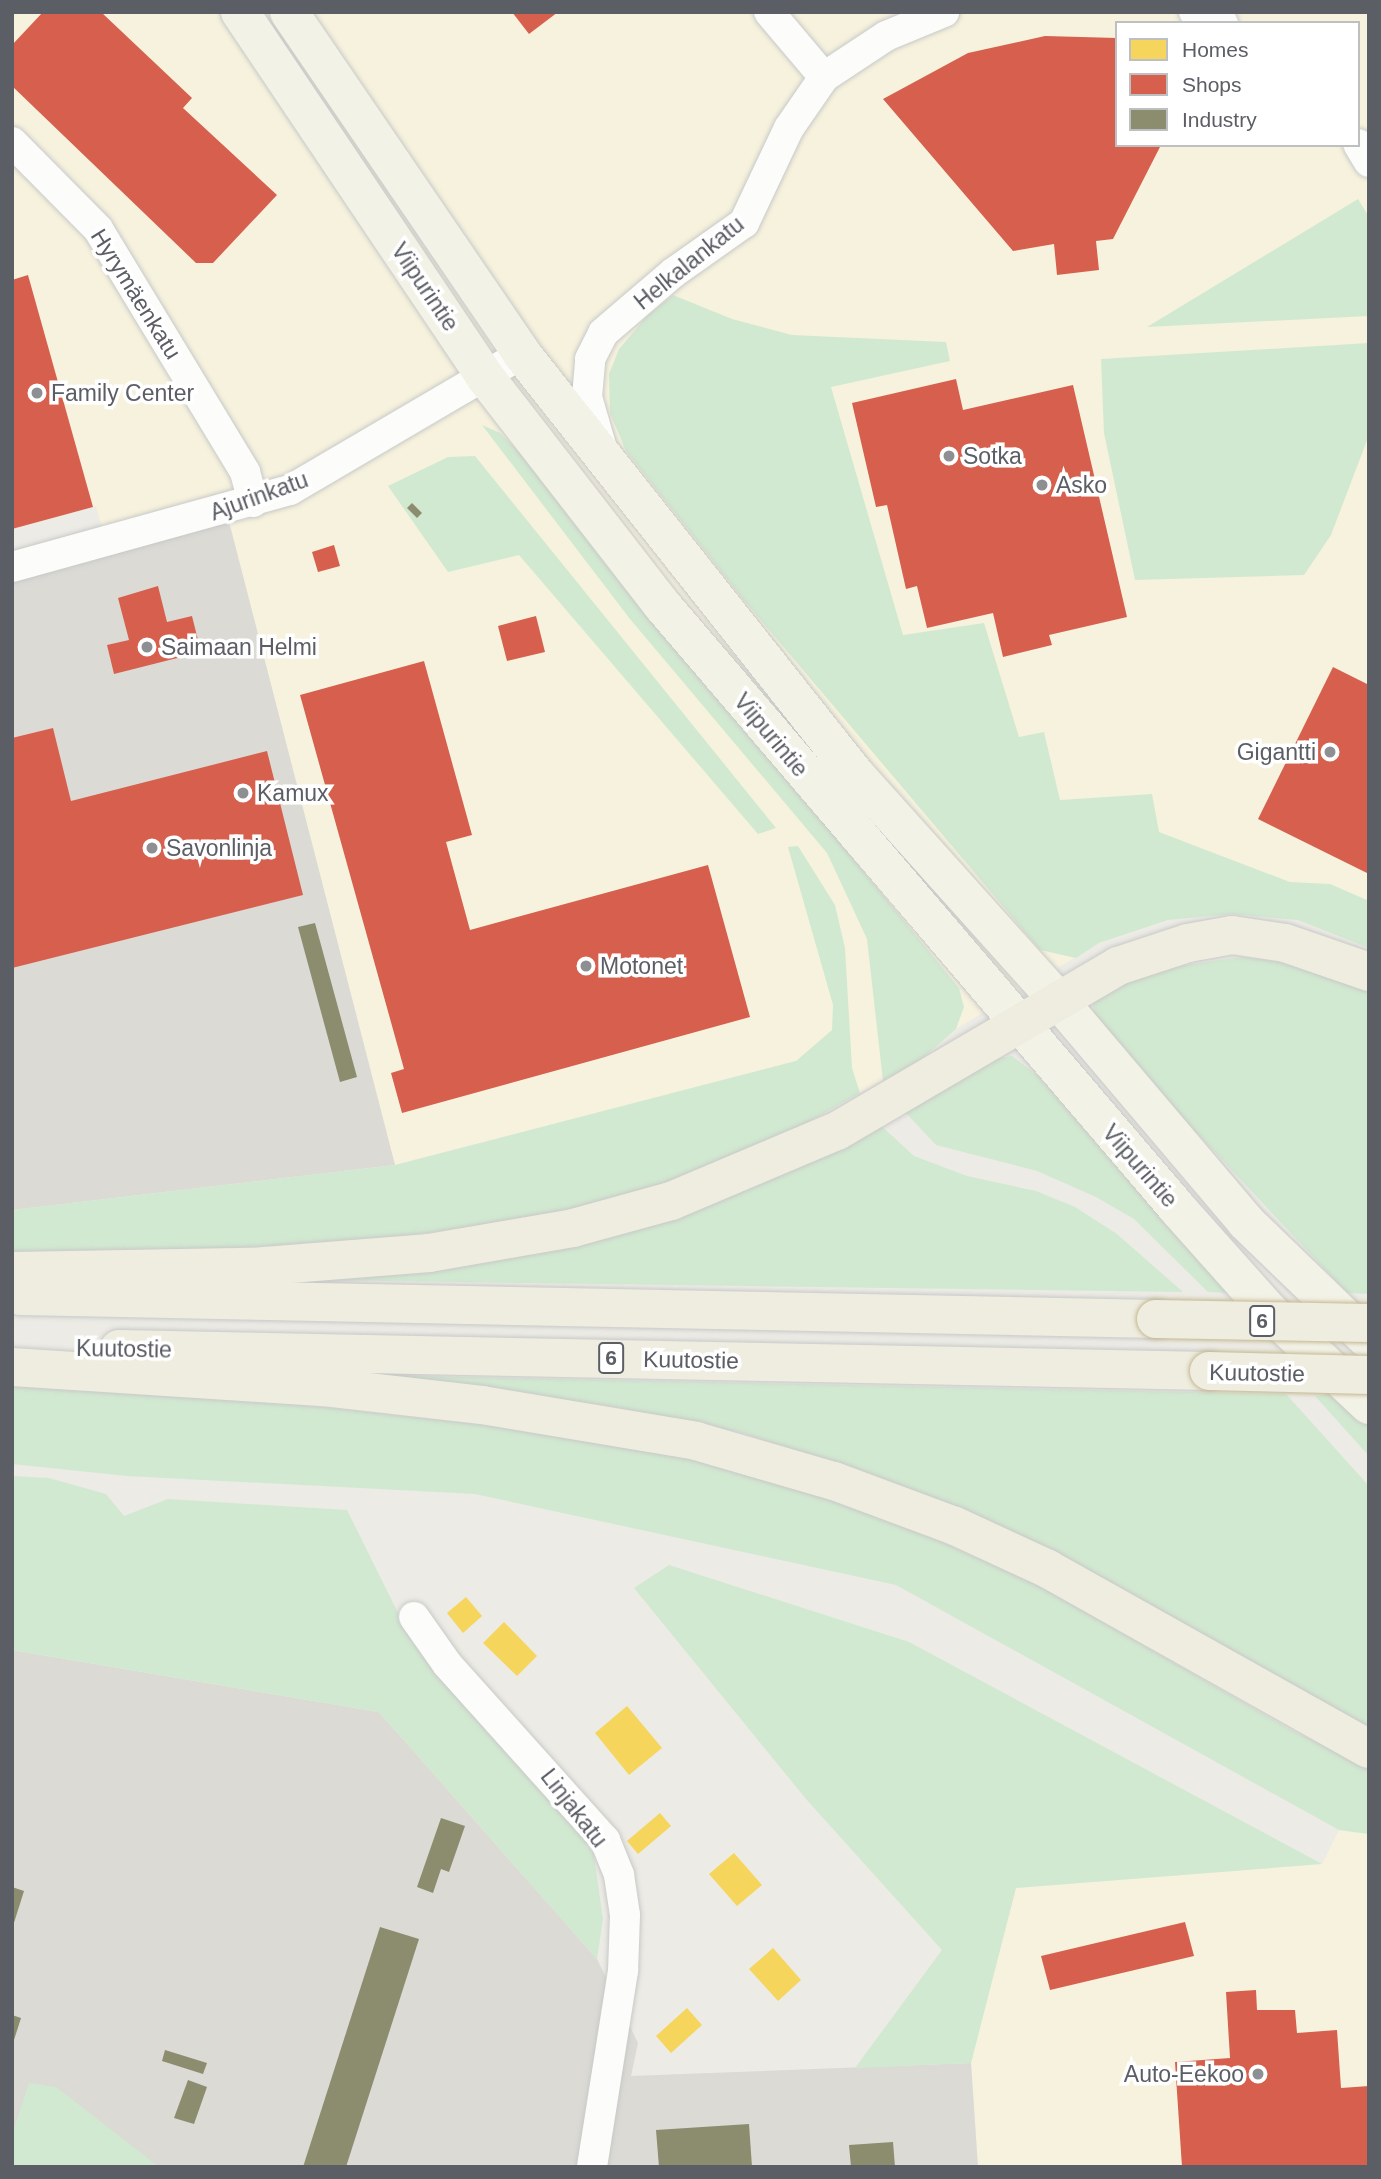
<!DOCTYPE html>
<html>
<head>
<meta charset="utf-8">
<style>
	body { margin:0 }
	#map { position:relative; width:1381px; height:2179px; overflow:hidden; background:#ecebe5; font-family:Arial,sans-serif }
	div>[style] { position:absolute }
	[style*='--x'] { left:calc(var(--x)*1px); top:calc(var(--y)*1px); width:calc(var(--w)*1px); rotate:calc(var(--a)*1deg) }
	.commercial>* { inset:0; background:#f6f2dd }
	.industrial>* { inset:0; background:#dbdad5 }
	.green>* { inset:0; background:#d2e9d1 }
	.homes>* { inset:0; background:#f6d55c }
	.shops>* { inset:0; background:#d6604d }
	.industry>* { inset:0; background:#8c8c6e }
	.roads { filter:drop-shadow(0 0 2px #c8c9c8) drop-shadow(0 0 2px #c8c9c8) }
	.minor>* { height:30px; margin:-15px; padding:0 15px; transform-origin:15px; border-radius:15px; background:#fcfcfb }
	.major>* { height:38px; margin:-19px; padding:0 19px; transform-origin:19px; border-radius:19px; background:#f3f2e7 }
	.highway>* { height:38px; margin:-19px; padding:0 19px; transform-origin:19px; border-radius:19px; background:#efede0 }
	.bridges { filter:drop-shadow(0 0 2px #c4b892) drop-shadow(0 0 2px #c4b892) }
	.highway-bridge>* { height:38px; margin:-19px; padding:0 19px; transform-origin:19px; border-radius:19px; background:#efede0 }
	.dots>* { width:19px; height:19px; translate:-50% -50%; box-sizing:border-box; border:4px solid #fff; border-radius:50% }
	span { translate:-50% -50%; white-space:nowrap; text-align:center; line-height:1.15; -webkit-text-stroke:7px #fff; paint-order:stroke }
	.shield-label span { padding:2px 5px; background:#fff; border:2px solid; border-radius:5px; -webkit-text-stroke-width:0 }
	.shield-label { font-size:21px; color:#5b5e65; font-weight:700 }
	.street-label { font-size:23px; color:#5b5e65 }
	.poi-label { font-size:23px; color:#5b5e65 }
	.left { translate:0 -50%; text-align:left }
	.right { translate:-100% -50%; text-align:right }
	.frame { position:absolute; inset:0; border:14px solid #5b5e65; pointer-events:none }
	.legend { position:absolute; left:1115px; top:21px; width:245px; height:126px; box-sizing:border-box; background:#fff; border:2px solid #bdbfc1; margin:0; padding:9px 12px; list-style:none; font-size:21px; color:#5b5e65 }
	.legend li { display:flex; align-items:center; gap:14px; height:35px }
	.legend b { width:35px; border:2px solid #bdbfc1 }
</style>
</head>
<body>
<div id="map">
	<div class="commercial">
		<div style="clip-path:polygon(evenodd,12px 12px,1369px 12px,1369px 901px,1330px 884px,1168px 920px,1099px 943px,956px 1029px,923px 1058px,860px 1093px,796px 1061px,395px 1165px,226px 511px,106px 543px,96px 506px,12px 529px,12px 12px,1117px 23px,1358px 23px,1358px 145px,1117px 145px,1117px 23px)"></div>
		<div style="clip-path:polygon(1339px 1830px,1369px 1834px,1369px 2167px,978px 2167px,971px 2063px,1016px 1888px,1322px 1864px)"></div>
	</div>
	<div class="industrial">
		<div style="clip-path:polygon(226px 510px,395px 1165px,12px 1210px,12px 567px)"></div>
		<div style="clip-path:polygon(12px 1650px,379px 1712px,597px 1959px,638px 2043px,631px 2076px,971px 2063px,978px 2167px,12px 2167px)"></div>
	</div>
	<div class="green">
		<div style="clip-path:polygon(1358px 199px,1369px 217px,1369px 316px,1147px 327px)"></div>
		<div style="clip-path:polygon(673px 295px,732px 319px,792px 335px,946px 342px,950px 361px,831px 387px,903px 635px,984px 623px,1019px 737px,1044px 732px,1060px 800px,1152px 794px,1159px 832px,1290px 882px,1330px 884px,1369px 901px,1369px 948px,1298px 920px,1232px 914px,1168px 920px,1099px 943px,1076px 958px,1040px 950px,743px 599px,626px 451px,610px 413px,609px 374px,619px 349px,648px 315px)"></div>
		<div style="clip-path:polygon(1369px 343px,1369px 435px,1331px 535px,1304px 575px,1135px 580px,1104px 433px,1101px 359px)"></div>
		<div style="clip-path:polygon(482px 425px,500px 433px,527px 460px,959px 988px,964px 1007px,956px 1029px,923px 1058px,883px 1081px,867px 939px,827px 853px,630px 619px)"></div>
		<div style="clip-path:polygon(475px 456px,776px 828px,758px 834px,519px 555px,448px 572px,388px 486px,448px 457px)"></div>
		<div style="clip-path:polygon(798px 846px,835px 905px,845px 948px,852px 1068px,860px 1093px,801px 1126px,721px 1163px,608px 1203px,514px 1221px,355px 1243px,12px 1256px,12px 1210px,395px 1165px,796px 1061px,832px 1030px,833px 1005px,788px 847px)"></div>
		<div style="clip-path:polygon(1241px 957px,1292px 963px,1369px 989px,1369px 1294px,1347px 1293px,1094px 1023px,1093px 1000px,1152px 970px)"></div>
		<div style="clip-path:polygon(1012px 1056px,1038px 1076px,1229px 1293px,1208px 1292px,1134px 1219px,1096px 1197px,1037px 1171px,936px 1145px,905px 1112px,988px 1060px)"></div>
		<div style="clip-path:polygon(877px 1122px,914px 1156px,967px 1176px,1036px 1191px,1075px 1207px,1117px 1234px,1183px 1292px,319px 1280px,414px 1268px)"></div>
		<div style="clip-path:polygon(369px 1375px,1286px 1394px,1369px 1486px,1369px 1727px,890px 1482px,743px 1433px,603px 1405px)"></div>
		<div style="clip-path:polygon(12px 1382px,144px 1387px,582px 1436px,721px 1464px,844px 1499px,1035px 1583px,1293px 1731px,1369px 1767px,1369px 1834px,1339px 1830px,896px 1585px,475px 1494px,127px 1476px,12px 1464px)"></div>
		<div style="clip-path:polygon(1333px 1394px,1369px 1424px,1369px 1456px,1315px 1396px)"></div>
		<div style="clip-path:polygon(12px 1476px,49px 1478px,106px 1494px,124px 1516px,168px 1499px,347px 1510px,413px 1643px,592px 1842px,603px 1919px,597px 1959px,379px 1712px,12px 1650px)"></div>
		<div style="clip-path:polygon(669px 1565px,909px 1642px,1322px 1864px,1016px 1888px,971px 2063px,855px 2068px,942px 1950px,806px 1799px,634px 1588px)"></div>
		<div style="clip-path:polygon(29px 2083px,56px 2087px,159px 2167px,12px 2167px,12px 2135px)"></div>
	</div>
	<div class="homes">
		<div style="clip-path:polygon(466px 1597px,482px 1616px,463px 1633px,447px 1613px)"></div>
		<div style="clip-path:polygon(504px 1622px,537px 1656px,517px 1676px,483px 1643px)"></div>
		<div style="clip-path:polygon(627px 1706px,662px 1748px,629px 1775px,595px 1733px)"></div>
		<div style="clip-path:polygon(660px 1813px,671px 1826px,638px 1854px,627px 1841px)"></div>
		<div style="clip-path:polygon(734px 1853px,762px 1885px,737px 1906px,709px 1874px)"></div>
		<div style="clip-path:polygon(773px 1948px,801px 1980px,778px 2001px,749px 1969px)"></div>
		<div style="clip-path:polygon(687px 2008px,702px 2025px,671px 2053px,656px 2036px)"></div>
	</div>
	<div class="shops">
		<div style="clip-path:polygon(43px 12px,101px 12px,192px 98px,183px 108px,277px 195px,213px 263px,196px 263px,12px 86px,12px 45px)"></div>
		<div style="clip-path:polygon(512px 12px,558px 12px,529px 34px)"></div>
		<div style="clip-path:polygon(1045px 36px,1117px 38px,1117px 145px,1161px 145px,1113px 239px,1096px 241px,1099px 270px,1057px 275px,1054px 244px,1013px 251px,883px 99px,968px 53px)"></div>
		<div style="clip-path:polygon(28px 275px,93px 507px,12px 529px,12px 280px)"></div>
		<div style="clip-path:polygon(956px 379px,963px 410px,1073px 385px,1127px 617px,1049px 635px,1052px 645px,1003px 657px,993px 613px,927px 628px,917px 586px,906px 589px,887px 505px,876px 507px,852px 403px)"></div>
		<div style="clip-path:polygon(334px 545px,340px 566px,318px 572px,312px 552px)"></div>
		<div style="clip-path:polygon(158px 586px,167px 622px,192px 616px,201px 652px,114px 674px,107px 645px,129px 640px,118px 598px)"></div>
		<div style="clip-path:polygon(536px 616px,545px 652px,507px 661px,498px 626px)"></div>
		<div style="clip-path:polygon(424px 661px,472px 835px,446px 842px,470px 930px,708px 865px,750px 1017px,402px 1113px,391px 1073px,404px 1069px,300px 695px)"></div>
		<div style="clip-path:polygon(1333px 667px,1369px 685px,1369px 874px,1258px 819px)"></div>
		<div style="clip-path:polygon(53px 728px,71px 801px,267px 751px,303px 895px,12px 968px,12px 738px)"></div>
		<div style="clip-path:polygon(1185px 1922px,1194px 1956px,1050px 1990px,1041px 1956px)"></div>
		<div style="clip-path:polygon(1256px 1990px,1257px 2010px,1295px 2010px,1297px 2033px,1337px 2030px,1341px 2088px,1369px 2086px,1369px 2167px,1182px 2167px,1175px 2062px,1230px 2058px,1226px 1992px)"></div>
	</div>
	<div class="industry">
		<div style="clip-path:polygon(412px 503px,422px 513px,417px 518px,407px 508px)"></div>
		<div style="clip-path:polygon(315px 923px,357px 1077px,340px 1082px,298px 927px)"></div>
		<div style="clip-path:polygon(441px 1818px,465px 1826px,449px 1872px,441px 1869px,433px 1893px,417px 1887px)"></div>
		<div style="clip-path:polygon(12px 1887px,24px 1891px,13px 1926px,12px 1926px)"></div>
		<div style="clip-path:polygon(380px 1927px,419px 1939px,346px 2167px,303px 2167px)"></div>
		<div style="clip-path:polygon(12px 2015px,21px 2018px,13px 2043px,12px 2043px)"></div>
		<div style="clip-path:polygon(165px 2050px,207px 2063px,203px 2074px,162px 2061px)"></div>
		<div style="clip-path:polygon(188px 2080px,207px 2087px,194px 2124px,174px 2118px)"></div>
		<div style="clip-path:polygon(749px 2124px,752px 2167px,659px 2167px,656px 2130px)"></div>
		<div style="clip-path:polygon(893px 2142px,895px 2167px,851px 2167px,849px 2145px)"></div>
	</div>
	<div class="roads">
		<div class="minor">
			<div style="--x:769;--y:12;--w:85;--a:49.8"></div>
			<div style="--x:1194;--y:12;--w:31;--a:21"></div>
			<div style="--x:12;--y:142;--w:122;--a:45.3"></div>
			<div style="--x:98;--y:229;--w:284;--a:58.8"></div>
			<div style="--x:245;--y:472;--w:31;--a:75"></div>
			<div style="--x:1358;--y:144;--w:21;--a:59"></div>
			<div style="--x:602;--y:449;--w:54;--a:-106.1"></div>
			<div style="--x:587;--y:397;--w:38;--a:-85"></div>
			<div style="--x:590;--y:359;--w:29;--a:-63"></div>
			<div style="--x:603;--y:333;--w:92;--a:-40.6"></div>
			<div style="--x:673;--y:273;--w:87;--a:-35.2"></div>
			<div style="--x:744;--y:223;--w:105;--a:-64.7"></div>
			<div style="--x:789;--y:128;--w:62;--a:-55.5"></div>
			<div style="--x:824;--y:77;--w:74;--a:-33.5"></div>
			<div style="--x:886;--y:36;--w:63;--a:-22.5"></div>
			<div style="--x:12;--y:567;--w:288;--a:-15.5"></div>
			<div style="--x:290;--y:490;--w:269;--a:-30.4"></div>
			<div style="--x:414;--y:1617;--w:57;--a:54.9"></div>
			<div style="--x:447;--y:1664;--w:237;--a:48.1"></div>
			<div style="--x:605;--y:1840;--w:38;--a:68"></div>
			<div style="--x:619;--y:1875;--w:40;--a:81.5"></div>
			<div style="--x:625;--y:1915;--w:56;--a:92"></div>
			<div style="--x:623;--y:1971;--w:198;--a:99"></div>
		</div>
		<div class="major">
			<div style="--x:240;--y:12;--w:441;--a:56.1"></div>
			<div style="--x:486;--y:378;--w:287;--a:52.2"></div>
			<div style="--x:662;--y:605;--w:794;--a:49.49"></div>
			<div style="--x:1178;--y:1209;--w:134;--a:48.3"></div>
			<div style="--x:1267;--y:1309;--w:140;--a:43.3"></div>
			<div style="--x:289;--y:12;--w:414;--a:55.7"></div>
			<div style="--x:522;--y:354;--w:535;--a:51.61"></div>
			<div style="--x:854;--y:773;--w:305;--a:48.1"></div>
			<div style="--x:1058;--y:1000;--w:291;--a:49.7"></div>
			<div style="--x:1246;--y:1222;--w:168;--a:44"></div>
		</div>
		<div class="highway">
			<div style="--x:12;--y:1271;--w:240;--a:-1"></div>
			<div style="--x:252;--y:1267;--w:178;--a:-4.5"></div>
			<div style="--x:429;--y:1253;--w:146;--a:-9.8"></div>
			<div style="--x:573;--y:1228;--w:102;--a:-15.4"></div>
			<div style="--x:671;--y:1201;--w:180;--a:-22.9"></div>
			<div style="--x:837;--y:1131;--w:326;--a:-30.4"></div>
			<div style="--x:1118;--y:966;--w:74;--a:-18.2"></div>
			<div style="--x:1188;--y:943;--w:45;--a:-10.3"></div>
			<div style="--x:1232;--y:935;--w:54;--a:8.6"></div>
			<div style="--x:1285;--y:943;--w:89;--a:19"></div>
			<div style="--x:21;--y:1296;--w:1135;--a:1.16"></div>
			<div style="--x:119;--y:1349;--w:1090;--a:1.16"></div>
			<div style="--x:12;--y:1367;--w:313;--a:3.7"></div>
			<div style="--x:324;--y:1387;--w:159;--a:6.5"></div>
			<div style="--x:482;--y:1405;--w:217;--a:9.5"></div>
			<div style="--x:696;--y:1441;--w:144;--a:16.2"></div>
			<div style="--x:834;--y:1481;--w:129;--a:20.4"></div>
			<div style="--x:955;--y:1526;--w:102;--a:24.8"></div>
			<div style="--x:1048;--y:1569;--w:368;--a:29.3"></div>
		</div>
	</div>
	<div class="bridges">
		<div class="highway-bridge">
			<div style="--x:1156;--y:1319;--w:213;--a:1.1"></div>
			<div style="--x:1209;--y:1371;--w:160;--a:1.4"></div>
		</div>
	</div>
	<div class="dots">
		<div style="left:37px;top:393px;background:#8e8f92"></div>
		<div style="left:949px;top:456px;background:#8e8f92"></div>
		<div style="left:1042px;top:485px;background:#8e8f92"></div>
		<div style="left:147px;top:647px;background:#8e8f92"></div>
		<div style="left:1330px;top:752px;background:#8e8f92"></div>
		<div style="left:243px;top:793px;background:#8e8f92"></div>
		<div style="left:152px;top:848px;background:#8e8f92"></div>
		<div style="left:586px;top:966px;background:#8e8f92"></div>
		<div style="left:1258px;top:2074px;background:#8e8f92"></div>
	</div>
	<div class="shield-label">
		<span style="left:1262px;top:1321px">6</span>
		<span style="left:611px;top:1358px">6</span>
	</div>
	<div class="street-label">
		<span style="left:689px;top:263px;rotate:-39deg">Helkalankatu</span>
		<span style="left:425px;top:287px;rotate:56deg">Viipurintie</span>
		<span style="left:136px;top:294px;rotate:58deg">Hyrymäenkatu</span>
		<span style="left:259px;top:496px;rotate:-20deg">Ajurinkatu</span>
		<span style="left:771px;top:735px;rotate:50deg">Viipurintie</span>
		<span style="left:1140px;top:1166px;rotate:49deg">Viipurintie</span>
		<span style="left:124px;top:1349px;rotate:1deg">Kuutostie</span>
		<span style="left:691px;top:1360px;rotate:1deg">Kuutostie</span>
		<span style="left:1257px;top:1373px;rotate:1deg">Kuutostie</span>
		<span style="left:574px;top:1808px;rotate:52deg">Linjakatu</span>
	</div>
	<div class="poi-label">
		<span class="left" style="left:51px;top:393px">Family Center</span>
		<span class="left" style="left:963px;top:456px">Sotka</span>
		<span class="left" style="left:1056px;top:485px">Asko</span>
		<span class="left" style="left:161px;top:647px">Saimaan Helmi</span>
		<span class="right" style="left:1316px;top:752px">Gigantti</span>
		<span class="left" style="left:257px;top:793px">Kamux</span>
		<span class="left" style="left:166px;top:848px">Savonlinja</span>
		<span class="left" style="left:600px;top:966px">Motonet</span>
		<span class="right" style="left:1244px;top:2074px">Auto-Eekoo</span>
	</div>
	<div class="frame"></div>
	<ul class="legend">
	<li><b style="height:19px;background:#f6d55c"></b>Homes</li>
	<li><b style="height:19px;background:#d6604d"></b>Shops</li>
	<li><b style="height:19px;background:#8c8c6e"></b>Industry</li>
	</ul>
</div>
</body>
</html>
